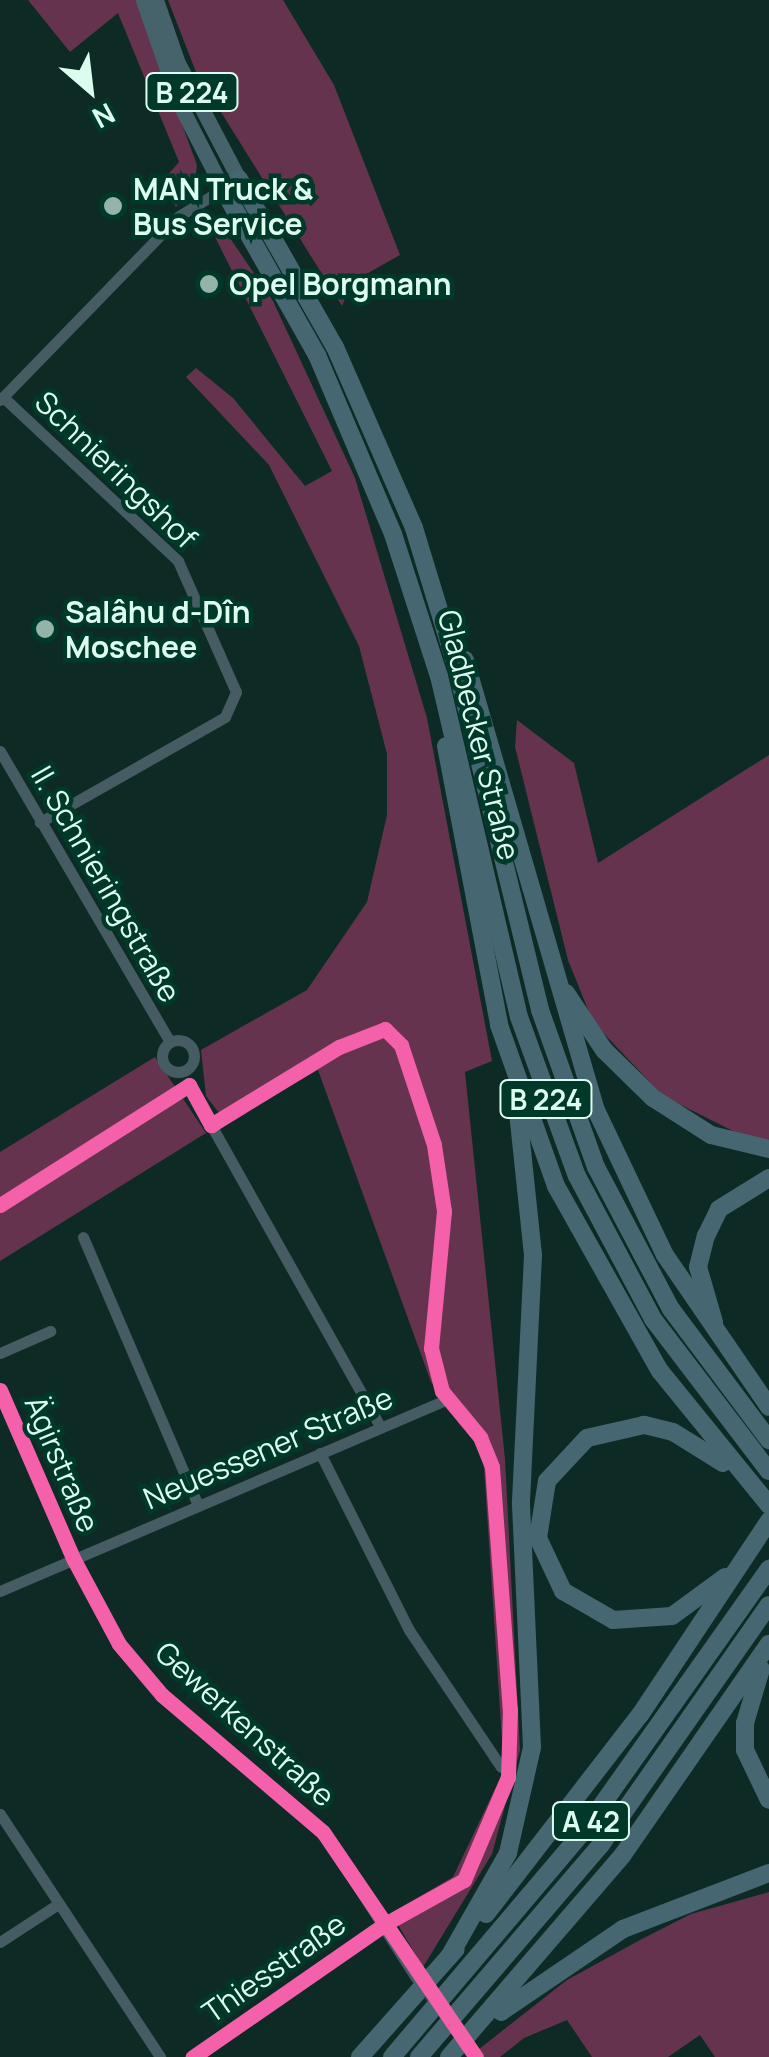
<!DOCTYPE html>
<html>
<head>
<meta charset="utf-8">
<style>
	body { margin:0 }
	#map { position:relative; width:769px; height:2057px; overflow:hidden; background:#0d2b24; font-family:Manrope,sans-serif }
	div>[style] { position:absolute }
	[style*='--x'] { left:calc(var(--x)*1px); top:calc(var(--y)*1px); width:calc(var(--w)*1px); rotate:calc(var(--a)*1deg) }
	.green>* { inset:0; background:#66334e }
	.minor-tunnel>* { height:11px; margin-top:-5.5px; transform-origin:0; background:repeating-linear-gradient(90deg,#2c4a43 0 11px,transparent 0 16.5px) }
	.minor>* { height:11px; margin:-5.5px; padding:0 5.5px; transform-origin:5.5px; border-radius:5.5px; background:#445c62 }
	.minor>.ring { margin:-5.5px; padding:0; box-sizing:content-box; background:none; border:11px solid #445c62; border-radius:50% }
	.major>* { height:15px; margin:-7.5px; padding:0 7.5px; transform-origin:7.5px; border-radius:7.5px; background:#46636c }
	.highway>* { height:18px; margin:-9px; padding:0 9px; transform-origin:9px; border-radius:9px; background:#466671 }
	.cycleway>* { height:15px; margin:-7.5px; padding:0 7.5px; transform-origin:7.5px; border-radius:7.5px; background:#f560ab }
	.dots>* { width:28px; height:28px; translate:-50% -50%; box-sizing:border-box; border:5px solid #00382a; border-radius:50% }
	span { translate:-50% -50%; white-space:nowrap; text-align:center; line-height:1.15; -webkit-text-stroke:9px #00382a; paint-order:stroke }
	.shield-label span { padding:2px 8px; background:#00382a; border:2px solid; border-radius:8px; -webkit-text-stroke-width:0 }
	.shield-label { font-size:28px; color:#dcfcf0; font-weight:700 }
	.poi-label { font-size:30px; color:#dcfcf0; font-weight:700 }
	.left { translate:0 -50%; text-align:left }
	.street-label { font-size:30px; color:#dcfcf0 }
	.north { position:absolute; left:40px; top:40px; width:100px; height:100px; -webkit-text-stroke:8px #00382a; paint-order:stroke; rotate:152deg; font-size:28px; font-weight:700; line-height:40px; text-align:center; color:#dcfcf0 }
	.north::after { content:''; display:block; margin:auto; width:35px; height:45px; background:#dcfcf0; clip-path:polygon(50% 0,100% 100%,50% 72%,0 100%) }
</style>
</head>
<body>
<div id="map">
	<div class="green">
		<div style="clip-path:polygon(28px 0,136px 0,197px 165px,194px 188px,176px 207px,160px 184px,179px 162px,118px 13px,70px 52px)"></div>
		<div style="clip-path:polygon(168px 0,283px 0,334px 85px,400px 255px,352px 282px,342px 306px,196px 72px)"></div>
		<div style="clip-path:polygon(205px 217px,221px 225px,273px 301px,355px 478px,427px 718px,492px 1061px,465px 1072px,505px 1459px,520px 1750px,492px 1854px,423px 1967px,391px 1913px,453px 1877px,504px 1770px,484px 1468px,480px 1446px,431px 1382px,318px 1070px,226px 1122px,206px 1096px,201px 1050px,307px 990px,367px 902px,387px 815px,387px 754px,359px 646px,269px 465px,186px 377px,196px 368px,233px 398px,305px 486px,332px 471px)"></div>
		<div style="clip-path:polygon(517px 720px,574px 763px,598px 863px,769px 755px,769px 1140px,741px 1135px,663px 1096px,593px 1022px,568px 960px,515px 747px)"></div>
		<div style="clip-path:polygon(155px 1057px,206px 1133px,0 1261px,0 1152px)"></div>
		<div style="clip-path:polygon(769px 1892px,769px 2057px,715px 2057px,700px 2035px,668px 2057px,592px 2057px,567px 2020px,524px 2038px,500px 2057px,469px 2057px,567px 1980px,640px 1940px,691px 1914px)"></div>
	</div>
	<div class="minor-tunnel">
		<div style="--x:419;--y:1981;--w:95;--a:53.1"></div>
	</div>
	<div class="minor">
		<div style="--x:3;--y:397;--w:240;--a:43.1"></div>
		<div style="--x:178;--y:561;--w:143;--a:66.1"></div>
		<div style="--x:236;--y:692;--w:27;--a:114"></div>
		<div style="--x:225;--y:717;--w:213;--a:150.4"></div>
		<div style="--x:0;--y:400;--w:257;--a:-45.8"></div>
		<div style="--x:179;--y:216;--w:59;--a:-31.8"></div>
		<div style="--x:0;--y:751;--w:337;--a:59.7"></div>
		<div class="ring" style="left:162px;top:1040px;width:21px;height:21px"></div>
		<div style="--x:211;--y:1125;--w:345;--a:60.7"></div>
		<div style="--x:83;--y:1237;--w:292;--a:66.8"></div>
		<div style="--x:0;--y:1353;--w:55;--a:-23.7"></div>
		<div style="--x:0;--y:1390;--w:185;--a:66.5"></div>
		<div style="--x:74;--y:1560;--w:95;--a:61.8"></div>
		<div style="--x:119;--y:1644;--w:67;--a:49.9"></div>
		<div style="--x:162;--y:1695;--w:211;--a:40.4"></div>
		<div style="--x:323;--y:1832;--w:173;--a:57.5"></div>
		<div style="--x:320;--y:1453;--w:198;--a:63.3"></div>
		<div style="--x:409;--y:1630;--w:165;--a:56.1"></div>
		<div style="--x:0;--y:1591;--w:486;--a:-23.2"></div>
		<div style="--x:0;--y:1814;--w:291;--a:56.6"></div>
		<div style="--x:0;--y:1942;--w:66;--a:-33.2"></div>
		<div style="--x:193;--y:2057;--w:234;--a:-34.7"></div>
	</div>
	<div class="major">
		<div style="--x:143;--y:0;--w:107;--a:70.9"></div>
		<div style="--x:178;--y:101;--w:99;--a:62.9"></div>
		<div style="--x:156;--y:0;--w:67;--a:70.8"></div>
		<div style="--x:178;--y:63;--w:131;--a:62.3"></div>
	</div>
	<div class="highway">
		<div style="--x:239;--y:179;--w:193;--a:60.3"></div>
		<div style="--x:335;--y:347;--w:197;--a:66.4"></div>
		<div style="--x:414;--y:528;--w:147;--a:73"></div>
		<div style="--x:457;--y:669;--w:351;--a:76.3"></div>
		<div style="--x:540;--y:1010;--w:167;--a:70.4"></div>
		<div style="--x:596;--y:1167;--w:161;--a:62.2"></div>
		<div style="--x:671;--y:1309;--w:164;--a:53.2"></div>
		<div style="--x:223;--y:189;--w:191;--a:60.5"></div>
		<div style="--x:317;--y:355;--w:194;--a:67"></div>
		<div style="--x:393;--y:534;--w:149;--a:72.1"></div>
		<div style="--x:439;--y:676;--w:350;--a:76.8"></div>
		<div style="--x:519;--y:1017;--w:169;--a:70"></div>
		<div style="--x:577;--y:1176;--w:162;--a:62"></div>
		<div style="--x:653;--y:1319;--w:191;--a:52.7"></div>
		<div style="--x:465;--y:660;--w:469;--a:73.8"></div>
		<div style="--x:596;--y:1110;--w:161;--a:64.6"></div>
		<div style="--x:665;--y:1255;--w:184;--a:55.6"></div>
		<div style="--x:446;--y:746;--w:284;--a:79.2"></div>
		<div style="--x:499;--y:1025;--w:171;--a:70.5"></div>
		<div style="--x:556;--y:1186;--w:212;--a:60.7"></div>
		<div style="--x:660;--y:1371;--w:173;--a:50.9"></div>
		<div style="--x:566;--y:993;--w:69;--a:56.3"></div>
		<div style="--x:604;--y:1050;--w:69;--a:44.4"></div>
		<div style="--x:653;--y:1098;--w:69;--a:32.5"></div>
		<div style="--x:711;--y:1135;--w:60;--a:13.6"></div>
		<div style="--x:714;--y:1322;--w:57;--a:-106.2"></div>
		<div style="--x:698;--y:1267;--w:32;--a:-76"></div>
		<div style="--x:706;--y:1236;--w:30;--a:-64"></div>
		<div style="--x:719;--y:1209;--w:59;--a:-31.8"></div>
		<div style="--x:723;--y:1463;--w:59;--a:-148.2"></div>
		<div style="--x:673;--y:1432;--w:30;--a:-166"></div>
		<div style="--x:644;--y:1425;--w:58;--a:167.2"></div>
		<div style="--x:587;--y:1438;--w:59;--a:132.9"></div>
		<div style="--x:547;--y:1481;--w:58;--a:99"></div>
		<div style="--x:538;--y:1538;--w:59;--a:64.7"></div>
		<div style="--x:563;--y:1591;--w:58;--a:30.1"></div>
		<div style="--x:613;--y:1620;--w:59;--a:-3.9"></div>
		<div style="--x:672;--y:1616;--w:66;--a:-36.3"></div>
		<div style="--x:761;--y:1669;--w:56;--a:106.5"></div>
		<div style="--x:745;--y:1723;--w:27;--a:90"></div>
		<div style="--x:745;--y:1750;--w:55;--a:64.4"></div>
		<div style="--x:486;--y:1914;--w:252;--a:-52.3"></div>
		<div style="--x:640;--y:1715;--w:233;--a:-56.4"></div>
		<div style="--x:449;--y:1957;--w:120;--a:-60.4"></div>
		<div style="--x:508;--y:1853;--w:109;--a:-77.2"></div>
		<div style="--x:532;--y:1747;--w:246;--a:-92.6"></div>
		<div style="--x:521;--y:1501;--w:246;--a:-87.2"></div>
		<div style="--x:533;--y:1255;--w:143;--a:-96"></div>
		<div style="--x:501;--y:2012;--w:148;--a:-34.2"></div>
		<div style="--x:623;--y:1929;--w:156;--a:-21"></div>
		<div style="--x:360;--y:2057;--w:144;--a:-48.4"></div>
		<div style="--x:392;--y:2057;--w:294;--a:-49.7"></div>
		<div style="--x:582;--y:1833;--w:324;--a:-54.7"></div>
		<div style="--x:419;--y:2057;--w:278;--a:-49.4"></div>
		<div style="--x:600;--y:1846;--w:294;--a:-55"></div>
		<div style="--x:449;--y:2057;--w:265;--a:-49.3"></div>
		<div style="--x:622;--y:1856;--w:258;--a:-55.3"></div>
	</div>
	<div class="cycleway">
		<div style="--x:0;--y:1205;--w:224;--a:-32.4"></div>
		<div style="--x:189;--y:1085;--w:46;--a:61.2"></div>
		<div style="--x:211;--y:1125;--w:150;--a:-31.4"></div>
		<div style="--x:339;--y:1047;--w:49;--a:-21.4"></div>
		<div style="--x:385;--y:1029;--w:23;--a:45"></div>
		<div style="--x:401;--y:1045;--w:105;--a:71.7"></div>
		<div style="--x:434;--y:1145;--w:67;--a:81.4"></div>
		<div style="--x:444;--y:1211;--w:138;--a:95.4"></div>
		<div style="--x:431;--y:1348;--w:44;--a:75.7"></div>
		<div style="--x:442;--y:1391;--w:60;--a:50.4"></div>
		<div style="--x:480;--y:1437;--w:32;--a:68"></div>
		<div style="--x:492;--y:1467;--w:244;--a:85.8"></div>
		<div style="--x:510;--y:1710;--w:67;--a:91.7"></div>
		<div style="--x:508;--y:1777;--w:112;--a:113.1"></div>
		<div style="--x:464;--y:1880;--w:90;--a:150.9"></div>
		<div style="--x:385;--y:1924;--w:234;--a:145.3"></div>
		<div style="--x:0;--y:1390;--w:185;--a:66.5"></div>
		<div style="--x:74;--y:1560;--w:95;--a:61.8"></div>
		<div style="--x:119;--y:1644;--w:67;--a:49.9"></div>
		<div style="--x:162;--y:1695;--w:211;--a:40.4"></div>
		<div style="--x:323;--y:1832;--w:272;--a:55.8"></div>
	</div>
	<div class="dots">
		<div style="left:113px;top:206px;background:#94b3a9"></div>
		<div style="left:209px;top:284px;background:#94b3a9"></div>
		<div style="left:45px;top:629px;background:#94b3a9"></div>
	</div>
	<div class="shield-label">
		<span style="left:192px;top:92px">B 224</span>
		<span style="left:546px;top:1099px">B 224</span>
		<span style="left:591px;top:1821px">A 42</span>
	</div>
	<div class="poi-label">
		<span class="left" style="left:133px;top:206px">MAN Truck &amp;<br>Bus Service</span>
		<span class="left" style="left:229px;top:284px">Opel Borgmann</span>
		<span class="left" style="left:65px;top:629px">Salâhu d-Dîn<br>Moschee</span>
	</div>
	<div class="street-label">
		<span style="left:116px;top:470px;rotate:44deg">Schnieringshof</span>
		<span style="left:479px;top:735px;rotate:76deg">Gladbecker Straße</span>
		<span style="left:106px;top:884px;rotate:60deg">II. Schnieringstraße</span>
		<span style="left:268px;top:1448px;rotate:-23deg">Neuessener Straße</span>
		<span style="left:62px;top:1464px;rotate:67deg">Ägirstraße</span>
		<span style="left:245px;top:1724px;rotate:42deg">Gewerkenstraße</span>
		<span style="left:274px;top:1968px;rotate:-35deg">Thiesstraße</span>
	</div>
	<div class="north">N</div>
</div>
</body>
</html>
